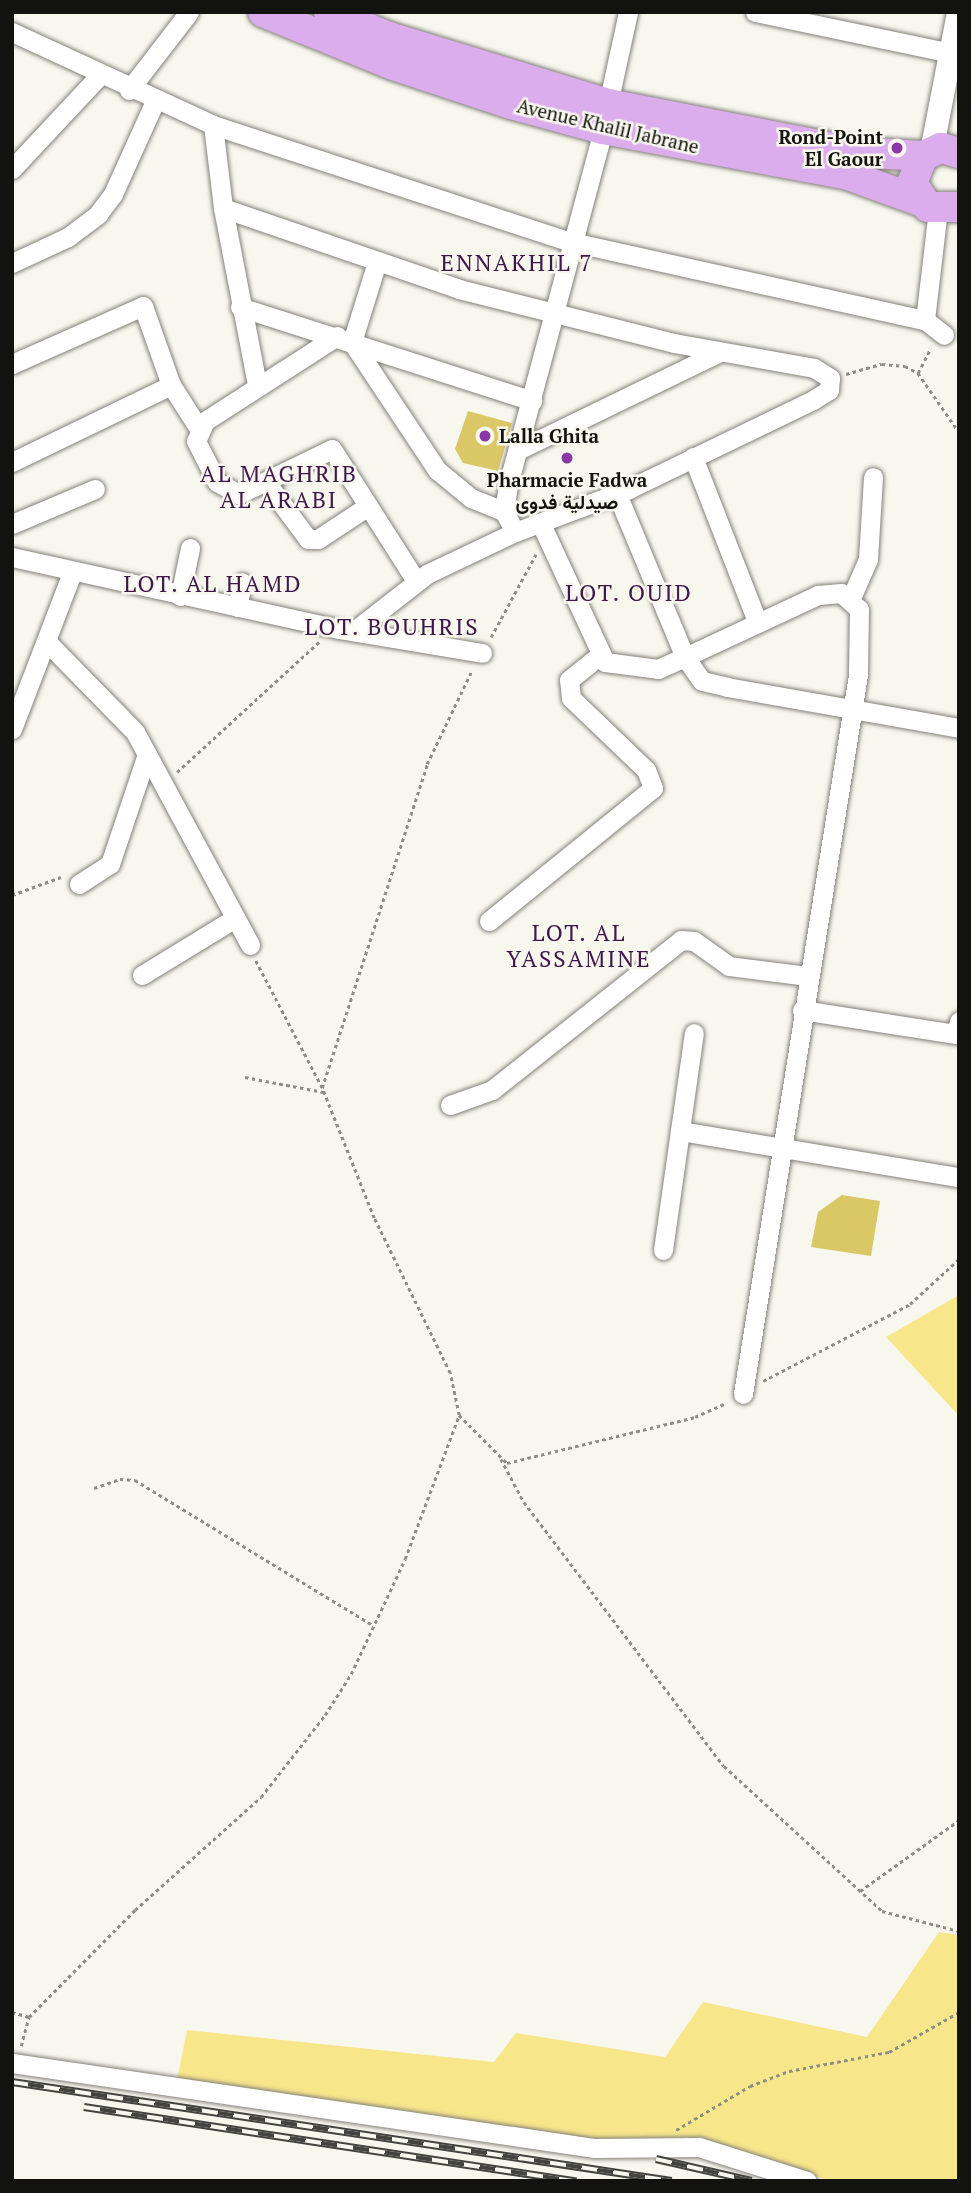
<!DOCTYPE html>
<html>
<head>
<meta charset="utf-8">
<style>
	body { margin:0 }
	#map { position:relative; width:971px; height:2193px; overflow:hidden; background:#f8f7ee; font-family:"PT Serif",Vazirmatn,serif }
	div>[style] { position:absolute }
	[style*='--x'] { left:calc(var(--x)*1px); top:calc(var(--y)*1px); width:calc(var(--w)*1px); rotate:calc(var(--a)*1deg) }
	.green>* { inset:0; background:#f8e68b }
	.building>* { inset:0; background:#dac867 }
	.path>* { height:2.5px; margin-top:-1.25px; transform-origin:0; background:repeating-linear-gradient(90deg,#8e8e87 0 3.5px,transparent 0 7px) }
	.roads { filter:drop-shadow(0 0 2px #83817a) drop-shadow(0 0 2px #83817a) }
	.minor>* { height:19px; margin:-9.5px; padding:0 9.5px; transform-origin:9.5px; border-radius:9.5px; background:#fff }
	.tertiary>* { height:23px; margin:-11.5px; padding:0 11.5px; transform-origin:11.5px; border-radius:11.5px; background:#fff }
	.primary>* { height:30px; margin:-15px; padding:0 15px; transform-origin:15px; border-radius:15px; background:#dbadec }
	.rail>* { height:8px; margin-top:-4px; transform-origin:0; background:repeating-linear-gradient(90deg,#f8f7ee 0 16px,#43433f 0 32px); box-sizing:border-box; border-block:2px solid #43433f }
	.dots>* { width:19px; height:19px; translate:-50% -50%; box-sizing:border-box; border:4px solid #f8f7ee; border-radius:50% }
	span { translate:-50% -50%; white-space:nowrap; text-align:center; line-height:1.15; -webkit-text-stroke:5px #f8f7ee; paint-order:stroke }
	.street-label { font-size:19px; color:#12120f }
	.poi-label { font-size:19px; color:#12120f; font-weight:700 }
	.right { translate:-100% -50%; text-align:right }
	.left { translate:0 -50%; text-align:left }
	.quarter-label { font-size:23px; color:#3e174c; letter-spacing:2px }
	.frame { position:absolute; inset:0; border:14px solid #12120f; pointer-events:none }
</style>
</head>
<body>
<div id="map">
	<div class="green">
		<div style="clip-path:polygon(959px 1295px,959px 1416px,886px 1337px)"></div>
		<div style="clip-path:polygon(939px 1932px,959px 1935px,959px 2181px,830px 2181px,687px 2137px,629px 2144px,177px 2081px,187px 2030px,494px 2062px,516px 2033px,665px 2057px,703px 2002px,867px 2037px)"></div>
	</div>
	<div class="building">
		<div style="clip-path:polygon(468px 411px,512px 423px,498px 471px,463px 463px,455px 449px)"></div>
		<div style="clip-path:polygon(842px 1195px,880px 1201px,871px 1256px,811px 1247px,818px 1212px)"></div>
	</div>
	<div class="path">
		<div style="--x:918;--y:373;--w:28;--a:-63"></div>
		<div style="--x:846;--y:374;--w:37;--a:-16"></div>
		<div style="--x:882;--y:364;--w:23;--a:5"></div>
		<div style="--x:905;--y:366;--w:15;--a:28"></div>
		<div style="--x:918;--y:373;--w:72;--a:55.2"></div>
		<div style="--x:491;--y:637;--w:94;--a:-61.5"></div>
		<div style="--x:177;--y:772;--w:193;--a:-42.5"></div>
		<div style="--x:12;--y:895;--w:52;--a:-20.2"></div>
		<div style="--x:245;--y:1077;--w:80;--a:10.8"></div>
		<div style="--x:322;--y:1088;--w:341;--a:-72"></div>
		<div style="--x:427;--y:764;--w:104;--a:-64.4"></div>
		<div style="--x:763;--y:1381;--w:166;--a:-27.6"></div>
		<div style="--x:910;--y:1304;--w:67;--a:-42.6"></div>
		<div style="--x:459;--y:1415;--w:68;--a:45"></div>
		<div style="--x:507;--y:1463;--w:194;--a:-13.7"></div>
		<div style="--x:695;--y:1417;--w:35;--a:-24"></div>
		<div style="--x:501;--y:1459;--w:49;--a:61.9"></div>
		<div style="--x:524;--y:1502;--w:331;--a:52.9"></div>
		<div style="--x:724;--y:1766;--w:214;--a:42.5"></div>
		<div style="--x:882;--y:1911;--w:80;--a:14.6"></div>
		<div style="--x:94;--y:1488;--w:28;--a:-19"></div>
		<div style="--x:120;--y:1479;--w:15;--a:4"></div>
		<div style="--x:135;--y:1480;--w:279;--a:31.4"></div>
		<div style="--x:860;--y:1891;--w:122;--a:-35.6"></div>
		<div style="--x:12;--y:2012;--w:18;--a:16"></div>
		<div style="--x:21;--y:2046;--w:30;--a:-75"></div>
		<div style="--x:29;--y:2017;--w:151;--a:-45.3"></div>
		<div style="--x:135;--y:1910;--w:169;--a:-41.9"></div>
		<div style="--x:261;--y:1797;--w:104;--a:-52"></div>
		<div style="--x:325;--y:1715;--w:49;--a:-57.6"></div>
		<div style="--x:351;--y:1674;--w:127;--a:-64.8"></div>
		<div style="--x:405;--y:1559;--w:154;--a:-69.4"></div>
		<div style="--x:459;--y:1415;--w:43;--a:-102.1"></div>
		<div style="--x:450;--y:1373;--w:173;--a:-116.1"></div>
		<div style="--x:374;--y:1218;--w:140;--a:-111.8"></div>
		<div style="--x:322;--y:1088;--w:144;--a:-117.6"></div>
		<div style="--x:676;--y:2130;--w:86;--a:-30.7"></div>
		<div style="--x:750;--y:2086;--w:42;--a:-21"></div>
		<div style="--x:789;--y:2071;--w:102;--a:-10.8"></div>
		<div style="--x:889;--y:2052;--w:81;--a:-29.7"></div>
	</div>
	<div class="roads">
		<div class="minor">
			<div style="--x:755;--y:12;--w:200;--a:11.8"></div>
			<div style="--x:12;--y:32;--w:221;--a:24.8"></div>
			<div style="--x:213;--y:125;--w:378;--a:18.1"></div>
			<div style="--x:572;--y:242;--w:362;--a:12.5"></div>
			<div style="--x:925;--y:320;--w:111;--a:-83.3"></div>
			<div style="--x:129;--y:90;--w:98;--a:-52.4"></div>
			<div style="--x:608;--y:104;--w:94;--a:-77.7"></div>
			<div style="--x:213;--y:125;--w:84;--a:83.1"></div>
			<div style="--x:223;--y:208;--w:180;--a:79.1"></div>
			<div style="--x:12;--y:169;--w:127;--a:-46.9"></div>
			<div style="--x:223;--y:208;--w:250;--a:18.9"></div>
			<div style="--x:459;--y:289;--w:222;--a:14.1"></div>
			<div style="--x:674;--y:343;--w:142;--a:10.1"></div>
			<div style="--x:814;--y:368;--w:19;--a:32"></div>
			<div style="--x:830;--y:378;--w:12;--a:95"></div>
			<div style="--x:829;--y:390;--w:19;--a:148"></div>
			<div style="--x:813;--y:400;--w:204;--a:154.2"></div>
			<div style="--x:629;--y:489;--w:122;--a:159.3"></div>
			<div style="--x:515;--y:532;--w:98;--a:154.5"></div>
			<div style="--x:427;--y:574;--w:93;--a:142"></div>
			<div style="--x:12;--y:263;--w:62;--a:-24.9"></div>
			<div style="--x:68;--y:237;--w:38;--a:-37"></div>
			<div style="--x:98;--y:214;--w:25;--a:-53"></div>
			<div style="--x:113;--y:194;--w:102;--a:-65.7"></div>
			<div style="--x:376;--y:265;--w:81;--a:107.3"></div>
			<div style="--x:352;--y:342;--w:154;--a:56.4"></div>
			<div style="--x:437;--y:470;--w:44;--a:39.5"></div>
			<div style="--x:471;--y:498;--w:35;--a:22"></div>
			<div style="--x:240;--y:307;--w:307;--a:17.8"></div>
			<div style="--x:925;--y:320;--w:24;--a:38"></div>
			<div style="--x:337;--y:336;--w:157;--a:147.2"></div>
			<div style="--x:205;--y:421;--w:22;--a:114"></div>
			<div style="--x:196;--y:441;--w:46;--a:62.9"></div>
			<div style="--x:217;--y:482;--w:25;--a:29"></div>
			<div style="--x:239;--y:494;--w:103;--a:-25.8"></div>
			<div style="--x:332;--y:449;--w:156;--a:57.5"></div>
			<div style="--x:12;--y:364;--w:143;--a:-23.9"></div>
			<div style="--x:143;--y:306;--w:84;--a:70.5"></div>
			<div style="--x:171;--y:385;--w:50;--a:57.3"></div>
			<div style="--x:518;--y:450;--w:225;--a:-25.9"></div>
			<div style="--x:693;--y:457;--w:176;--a:68.7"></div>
			<div style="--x:12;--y:462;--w:177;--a:-25.8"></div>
			<div style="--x:268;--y:485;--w:67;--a:53.5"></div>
			<div style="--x:308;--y:539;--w:10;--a:0"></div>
			<div style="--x:318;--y:539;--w:60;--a:-33.4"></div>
			<div style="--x:617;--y:494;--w:177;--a:67.4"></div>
			<div style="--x:685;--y:657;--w:147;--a:-25"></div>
			<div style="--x:818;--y:595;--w:23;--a:-5"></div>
			<div style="--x:841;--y:593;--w:24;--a:42"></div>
			<div style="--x:859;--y:609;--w:66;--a:90.9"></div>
			<div style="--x:858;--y:675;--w:728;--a:99.09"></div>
			<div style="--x:12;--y:524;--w:90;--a:-22.9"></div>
			<div style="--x:541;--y:524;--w:152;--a:65.1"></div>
			<div style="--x:605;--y:662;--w:53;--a:7.5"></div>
			<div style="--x:658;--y:669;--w:30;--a:-24"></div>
			<div style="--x:685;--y:657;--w:29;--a:55"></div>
			<div style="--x:702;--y:681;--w:26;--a:13"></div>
			<div style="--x:727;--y:687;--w:236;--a:10"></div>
			<div style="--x:515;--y:532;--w:24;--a:-118"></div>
			<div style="--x:504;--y:511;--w:30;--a:-81"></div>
			<div style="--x:509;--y:481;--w:364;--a:-75"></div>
			<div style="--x:12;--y:557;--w:335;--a:12.4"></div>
			<div style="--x:339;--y:629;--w:145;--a:9.5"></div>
			<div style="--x:180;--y:596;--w:49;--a:-78.2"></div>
			<div style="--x:851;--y:598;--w:43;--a:-66.4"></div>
			<div style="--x:868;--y:559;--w:82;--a:-86.5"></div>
			<div style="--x:237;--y:607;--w:25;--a:-78"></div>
			<div style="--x:46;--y:641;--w:127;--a:45.6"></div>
			<div style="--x:135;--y:732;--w:242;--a:61.6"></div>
			<div style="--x:12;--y:729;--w:167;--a:-69"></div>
			<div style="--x:79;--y:884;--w:37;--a:-33"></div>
			<div style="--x:110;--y:864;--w:116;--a:-71.4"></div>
			<div style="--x:489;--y:921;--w:211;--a:-39"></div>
			<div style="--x:653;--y:788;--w:19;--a:-111"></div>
			<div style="--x:646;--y:770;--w:104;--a:-136.2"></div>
			<div style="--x:571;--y:698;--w:18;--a:-96"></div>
			<div style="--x:569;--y:680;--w:38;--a:-39"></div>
			<div style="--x:142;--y:975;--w:109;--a:-31.5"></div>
			<div style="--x:802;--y:1010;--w:156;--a:8.9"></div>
			<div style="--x:956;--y:1034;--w:13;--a:-77"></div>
			<div style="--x:450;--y:1105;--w:45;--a:-19.7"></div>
			<div style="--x:492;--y:1090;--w:241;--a:-38.4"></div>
			<div style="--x:681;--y:940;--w:13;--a:4"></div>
			<div style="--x:694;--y:941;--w:43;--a:35.5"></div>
			<div style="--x:729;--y:966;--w:80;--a:7.2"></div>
			<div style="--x:680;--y:1131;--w:283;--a:9.4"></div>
			<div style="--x:663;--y:1250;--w:219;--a:-81.9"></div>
			<div style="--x:12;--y:2063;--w:589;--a:8.3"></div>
			<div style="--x:595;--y:2148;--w:104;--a:-0.6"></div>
			<div style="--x:699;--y:2147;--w:113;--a:17.5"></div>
		</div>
		<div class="tertiary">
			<div style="--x:931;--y:151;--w:142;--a:-79"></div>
		</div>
		<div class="primary">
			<div style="--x:263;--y:12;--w:140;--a:22.2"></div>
			<div style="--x:393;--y:65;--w:124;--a:18.3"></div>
			<div style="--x:511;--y:104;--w:95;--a:15.2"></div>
			<div style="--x:603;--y:129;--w:249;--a:10.6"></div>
			<div style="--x:848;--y:175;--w:77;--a:19.9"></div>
			<div style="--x:329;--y:12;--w:65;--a:22.6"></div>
			<div style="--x:389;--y:37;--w:229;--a:17"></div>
			<div style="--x:608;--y:104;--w:251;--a:11"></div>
			<div style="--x:854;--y:152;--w:69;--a:3.3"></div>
			<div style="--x:959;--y:153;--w:19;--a:-164"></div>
			<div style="--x:941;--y:148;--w:20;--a:156"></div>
			<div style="--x:923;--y:156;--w:29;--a:112"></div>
			<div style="--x:912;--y:183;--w:29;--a:56"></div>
			<div style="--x:928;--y:207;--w:31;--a:0"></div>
		</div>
	</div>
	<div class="rail">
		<div style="--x:12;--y:2082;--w:667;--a:8.53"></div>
		<div style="--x:84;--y:2107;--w:498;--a:8.6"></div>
		<div style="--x:656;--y:2159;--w:98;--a:12.9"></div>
	</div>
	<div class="dots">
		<div style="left:897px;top:148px;background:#8a38a6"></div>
		<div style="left:485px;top:436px;background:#8a38a6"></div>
		<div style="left:567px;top:458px;background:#8a38a6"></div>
	</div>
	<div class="street-label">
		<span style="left:608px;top:126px;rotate:13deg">Avenue Khalil Jabrane</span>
	</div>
	<div class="poi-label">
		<span class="right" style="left:883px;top:148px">Rond-Point<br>El Gaour</span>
		<span class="left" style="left:499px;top:436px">Lalla Ghita</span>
		<span style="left:567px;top:491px">Pharmacie Fadwa<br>صيدلية فدوى</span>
	</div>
	<div class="quarter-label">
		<span style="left:517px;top:263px">ENNAKHIL 7</span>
		<span style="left:279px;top:487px">AL MAGHRIB<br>AL ARABI</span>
		<span style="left:213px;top:584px">LOT. AL HAMD</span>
		<span style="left:629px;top:593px">LOT. OUID</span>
		<span style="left:392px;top:627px">LOT. BOUHRIS</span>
		<span style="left:579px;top:946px">LOT. AL<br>YASSAMINE</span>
	</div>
	<div class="frame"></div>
</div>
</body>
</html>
